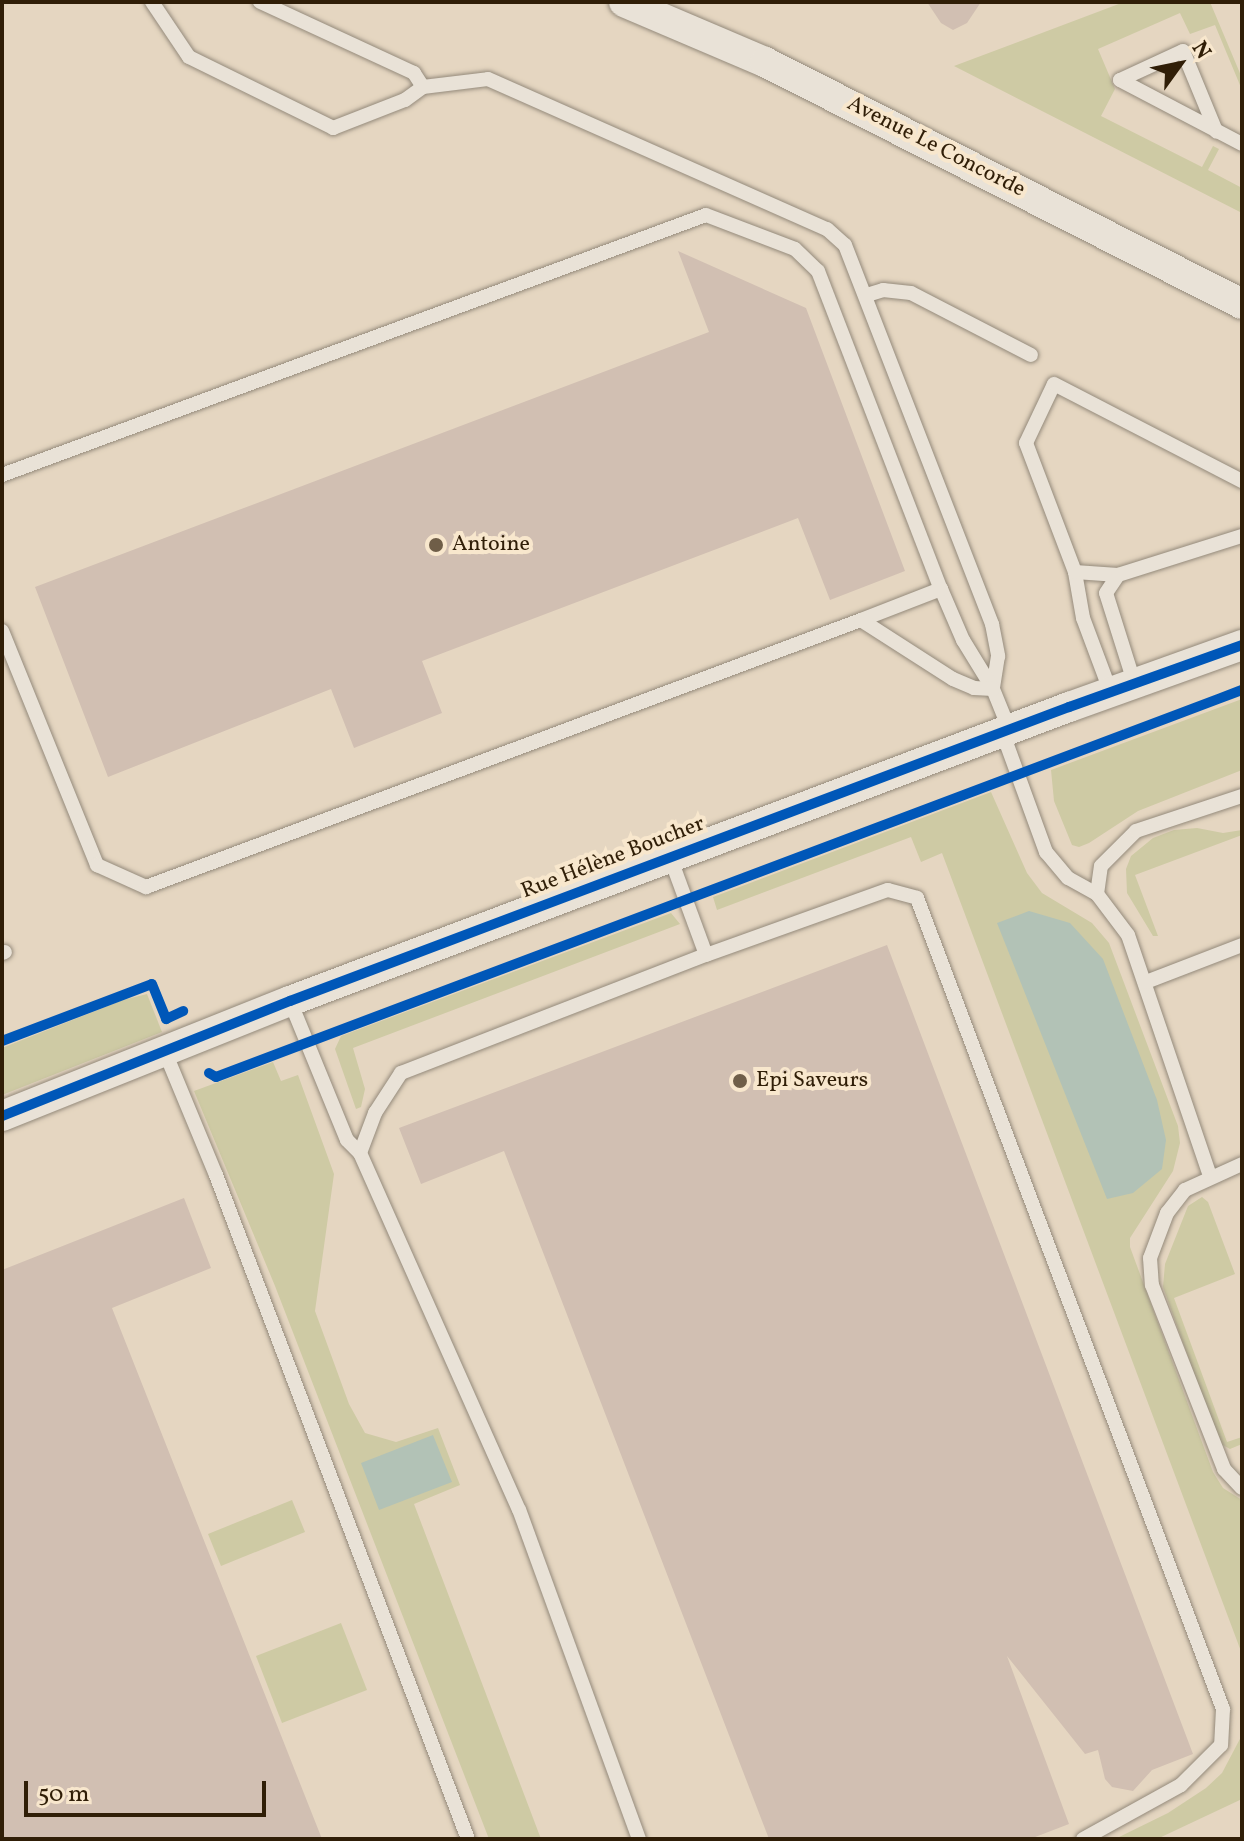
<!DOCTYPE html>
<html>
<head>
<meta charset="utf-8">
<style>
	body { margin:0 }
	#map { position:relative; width:1244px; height:1841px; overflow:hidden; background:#e5d6c1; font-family:Vollkorn,serif }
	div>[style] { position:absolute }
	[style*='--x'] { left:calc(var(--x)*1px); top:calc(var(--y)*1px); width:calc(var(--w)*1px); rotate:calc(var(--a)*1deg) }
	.green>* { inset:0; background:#cecaa4 }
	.water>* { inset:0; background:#b2c2b6 }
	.building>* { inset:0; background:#d1bfb2 }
	.roads { filter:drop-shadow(0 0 2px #948a7b) drop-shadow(0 0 2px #948a7b) }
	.service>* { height:14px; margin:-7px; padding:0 7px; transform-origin:7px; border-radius:7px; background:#e9e2d7 }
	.minor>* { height:30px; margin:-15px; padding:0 15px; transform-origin:15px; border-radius:15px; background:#e9e2d7 }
	.cycleway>* { height:10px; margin:-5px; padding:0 5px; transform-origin:5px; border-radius:5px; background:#0057b8 }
	.dots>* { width:22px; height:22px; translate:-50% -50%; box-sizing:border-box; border:4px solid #f8e7cd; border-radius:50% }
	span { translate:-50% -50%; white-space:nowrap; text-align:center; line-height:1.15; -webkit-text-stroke:8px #f8e7cd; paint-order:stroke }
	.street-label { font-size:22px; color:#301e07 }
	.poi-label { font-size:22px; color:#301e07 }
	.left { translate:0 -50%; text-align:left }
	.frame { position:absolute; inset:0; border:4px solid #301e07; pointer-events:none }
	.north { position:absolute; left:1140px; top:24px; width:80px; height:80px; -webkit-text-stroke:6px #f8e7cd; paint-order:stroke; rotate:57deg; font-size:22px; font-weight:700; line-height:32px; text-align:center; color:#301e07 }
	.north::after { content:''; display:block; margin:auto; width:28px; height:36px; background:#301e07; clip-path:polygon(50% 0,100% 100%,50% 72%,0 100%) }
	.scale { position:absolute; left:24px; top:1781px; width:242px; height:36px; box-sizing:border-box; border:4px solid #301e07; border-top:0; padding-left:10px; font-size:24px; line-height:28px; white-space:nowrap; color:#301e07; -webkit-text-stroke:6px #f8e7cd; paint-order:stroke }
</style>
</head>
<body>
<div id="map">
	<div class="green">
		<div style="clip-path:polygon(1124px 2px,1210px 2px,1242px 78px,1242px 90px,1215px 25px,1190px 34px,1180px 13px,1098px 49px,1115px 89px,1101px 116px,1202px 167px,1213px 146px,1219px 149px,1208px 170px,1242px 188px,1242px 213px,954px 66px)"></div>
		<div style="clip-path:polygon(1242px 699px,1242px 770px,1138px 811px,1089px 843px,1079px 847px,1072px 845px,1054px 801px,1051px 770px)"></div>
		<div style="clip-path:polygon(991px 792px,1027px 873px,1042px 893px,1092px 923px,1109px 943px,1178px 1126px,1180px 1143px,1173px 1171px,1130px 1238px,1130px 1247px,1213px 1472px,1223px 1488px,1242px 1500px,1242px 1654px,942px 853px,921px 862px,911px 837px,717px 910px,713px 897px)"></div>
		<div style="clip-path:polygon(1197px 828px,1223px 833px,1242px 830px,1242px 835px,1135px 875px,1158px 936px,1153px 936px,1127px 893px,1126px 869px,1131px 856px,1153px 838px,1174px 830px)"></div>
		<div style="clip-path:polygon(671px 913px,680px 924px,353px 1048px,365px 1089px,361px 1107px,356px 1109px,335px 1049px,341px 1036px)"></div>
		<div style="clip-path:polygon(147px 994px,162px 1032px,2px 1095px,2px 1048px,123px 1000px)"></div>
		<div style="clip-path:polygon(273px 1062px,281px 1081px,298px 1075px,334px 1174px,315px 1311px,349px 1404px,365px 1433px,396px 1442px,438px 1428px,460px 1485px,414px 1504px,541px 1839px,489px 1839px,275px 1286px,194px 1091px)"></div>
		<div style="clip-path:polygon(1202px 1197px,1208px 1202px,1235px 1274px,1174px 1298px,1227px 1442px,1242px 1437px,1242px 1444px,1230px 1449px,1219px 1443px,1163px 1287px,1165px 1264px,1188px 1206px)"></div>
		<div style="clip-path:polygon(292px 1500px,305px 1532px,221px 1566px,208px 1534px)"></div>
		<div style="clip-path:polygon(341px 1623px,367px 1690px,282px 1723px,256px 1656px)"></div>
		<div style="clip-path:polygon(1242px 1735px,1242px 1799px,1157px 1839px,1115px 1839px,1168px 1813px,1206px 1788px,1222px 1773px)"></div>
	</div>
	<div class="water">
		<div style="clip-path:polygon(1029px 911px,1070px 923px,1103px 959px,1157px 1100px,1166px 1140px,1162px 1169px,1133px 1193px,1107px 1199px,997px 923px)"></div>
		<div style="clip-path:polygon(433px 1435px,452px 1482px,379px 1510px,361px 1463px)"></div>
	</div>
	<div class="building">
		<div style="clip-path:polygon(927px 2px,981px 2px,967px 23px,953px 30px,941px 23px)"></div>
		<div style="clip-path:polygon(678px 251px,806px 308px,905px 571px,830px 600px,798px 518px,422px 661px,442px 713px,354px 748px,331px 689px,108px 777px,35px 587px,709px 332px)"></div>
		<div style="clip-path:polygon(887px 945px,1193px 1754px,1152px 1770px,1133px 1791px,1112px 1787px,1105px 1779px,1098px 1750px,1085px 1754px,1007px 1656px,1069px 1824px,1030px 1839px,769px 1839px,504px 1151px,421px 1184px,399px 1128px)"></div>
		<div style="clip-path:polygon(184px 1198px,211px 1268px,112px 1308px,322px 1839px,2px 1839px,2px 1270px)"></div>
	</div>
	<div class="roads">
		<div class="service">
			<div style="--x:152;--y:2;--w:66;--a:56.1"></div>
			<div style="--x:189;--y:57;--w:161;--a:26.2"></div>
			<div style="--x:333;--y:128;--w:77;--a:-21.3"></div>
			<div style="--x:405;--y:100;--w:22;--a:-36"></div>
			<div style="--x:423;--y:87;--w:17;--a:-123"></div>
			<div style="--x:414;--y:73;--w:170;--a:-155.2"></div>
			<div style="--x:1120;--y:80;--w:69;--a:-24.7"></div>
			<div style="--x:1183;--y:51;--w:87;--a:67.6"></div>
			<div style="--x:1120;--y:80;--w:138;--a:27.7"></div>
			<div style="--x:423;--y:87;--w:65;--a:-7"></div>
			<div style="--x:488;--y:79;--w:371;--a:23.9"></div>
			<div style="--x:827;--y:229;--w:24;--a:42"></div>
			<div style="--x:845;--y:245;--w:407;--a:68.8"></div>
			<div style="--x:992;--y:624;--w:33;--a:79"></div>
			<div style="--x:998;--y:656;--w:33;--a:99"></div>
			<div style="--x:993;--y:689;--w:45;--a:68"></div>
			<div style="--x:867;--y:295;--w:17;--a:-17"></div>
			<div style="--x:883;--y:290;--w:28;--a:6"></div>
			<div style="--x:911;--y:293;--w:135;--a:27.3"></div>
			<div style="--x:2;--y:475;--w:750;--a:-20.27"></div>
			<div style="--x:706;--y:215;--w:95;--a:20.9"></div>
			<div style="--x:795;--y:249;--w:32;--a:44"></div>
			<div style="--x:818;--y:271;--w:341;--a:68.9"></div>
			<div style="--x:941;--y:589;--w:56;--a:66.7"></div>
			<div style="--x:963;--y:640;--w:57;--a:58.5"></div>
			<div style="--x:1075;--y:572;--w:43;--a:4"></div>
			<div style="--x:861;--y:620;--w:86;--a:-21.2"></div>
			<div style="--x:2;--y:631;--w:253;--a:67.9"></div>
			<div style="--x:97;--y:865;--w:54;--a:24.2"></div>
			<div style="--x:146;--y:887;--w:763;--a:-20.48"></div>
			<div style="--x:861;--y:620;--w:109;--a:32.7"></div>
			<div style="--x:953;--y:679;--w:23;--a:23"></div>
			<div style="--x:974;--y:688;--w:19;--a:3"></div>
			<div style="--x:1135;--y:685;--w:96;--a:-107.5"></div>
			<div style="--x:1106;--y:593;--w:22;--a:-56"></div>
			<div style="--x:1118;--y:575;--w:130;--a:-17.5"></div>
			<div style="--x:1111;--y:693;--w:80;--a:-110.5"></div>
			<div style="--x:1083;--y:618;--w:47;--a:-99.9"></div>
			<div style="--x:1075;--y:572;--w:138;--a:-110.8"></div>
			<div style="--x:1026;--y:443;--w:65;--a:-64.6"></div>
			<div style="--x:1054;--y:384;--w:212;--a:27.3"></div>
			<div style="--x:1003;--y:734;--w:126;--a:70"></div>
			<div style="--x:1046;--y:852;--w:34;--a:50"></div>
			<div style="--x:1068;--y:878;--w:33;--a:29"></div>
			<div style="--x:1097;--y:894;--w:51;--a:52.9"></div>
			<div style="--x:1128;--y:935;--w:255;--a:71.2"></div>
			<div style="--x:670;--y:857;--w:104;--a:69.8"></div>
			<div style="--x:1097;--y:894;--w:28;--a:-82"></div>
			<div style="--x:1101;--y:866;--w:49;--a:-45"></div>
			<div style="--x:1136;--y:831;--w:112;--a:-18.3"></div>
			<div style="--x:2;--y:953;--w:3;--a:-18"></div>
			<div style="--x:1146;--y:982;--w:103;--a:-21.1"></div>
			<div style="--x:290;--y:1001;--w:150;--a:67.7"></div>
			<div style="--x:347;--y:1140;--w:18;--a:45"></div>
			<div style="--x:165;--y:1052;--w:133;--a:67.5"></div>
			<div style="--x:216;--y:1175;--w:710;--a:69.22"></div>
			<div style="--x:1242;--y:1164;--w:63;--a:155.5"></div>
			<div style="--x:1185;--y:1190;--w:29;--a:128"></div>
			<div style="--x:1167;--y:1213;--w:48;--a:110.7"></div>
			<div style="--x:1150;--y:1258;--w:27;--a:86"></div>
			<div style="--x:1152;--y:1285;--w:198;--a:68.6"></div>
			<div style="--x:1224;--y:1469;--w:26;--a:47"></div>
			<div style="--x:639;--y:1839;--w:350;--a:-110"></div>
			<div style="--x:519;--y:1510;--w:391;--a:-114"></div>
			<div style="--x:360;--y:1153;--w:43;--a:-69.4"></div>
			<div style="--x:375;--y:1113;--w:48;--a:-57"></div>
			<div style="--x:401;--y:1073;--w:327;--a:-21.2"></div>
			<div style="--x:706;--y:955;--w:193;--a:-19.7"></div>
			<div style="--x:888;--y:890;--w:30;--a:15"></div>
			<div style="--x:917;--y:898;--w:867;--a:69.33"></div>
			<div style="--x:1223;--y:1709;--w:36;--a:93"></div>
			<div style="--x:1221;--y:1745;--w:57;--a:135"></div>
			<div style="--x:1181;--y:1785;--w:112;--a:151.1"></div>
		</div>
		<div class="minor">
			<div style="--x:624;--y:2;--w:153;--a:23.1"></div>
			<div style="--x:765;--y:62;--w:535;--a:26.9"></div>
			<div style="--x:2;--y:1116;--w:310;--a:-21.8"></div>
			<div style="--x:290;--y:1001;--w:833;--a:-20.68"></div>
			<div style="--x:1069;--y:707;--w:184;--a:-19.7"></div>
		</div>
	</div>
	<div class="cycleway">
		<div style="--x:2;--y:1041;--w:160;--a:-20.8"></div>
		<div style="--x:152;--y:984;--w:38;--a:68"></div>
		<div style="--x:166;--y:1019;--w:19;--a:-25"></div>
		<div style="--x:209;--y:1073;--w:8;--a:30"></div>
		<div style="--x:216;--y:1077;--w:1097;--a:-20.67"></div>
		<div style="--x:2;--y:1116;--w:310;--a:-21.8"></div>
		<div style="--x:290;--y:1001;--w:833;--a:-20.68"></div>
		<div style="--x:1069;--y:707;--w:184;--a:-19.7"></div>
	</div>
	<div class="dots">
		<div style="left:436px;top:545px;background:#6f5e48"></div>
		<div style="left:740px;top:1081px;background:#6f5e48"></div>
	</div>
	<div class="street-label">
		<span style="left:936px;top:147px;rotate:27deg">Avenue Le Concorde</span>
		<span style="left:613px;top:858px;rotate:-21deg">Rue Hélène Boucher</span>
	</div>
	<div class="poi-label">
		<span class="left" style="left:452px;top:545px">Antoine</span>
		<span class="left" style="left:756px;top:1081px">Epi Saveurs</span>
	</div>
	<div class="frame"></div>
	<div class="north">N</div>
	<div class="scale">50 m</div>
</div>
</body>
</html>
